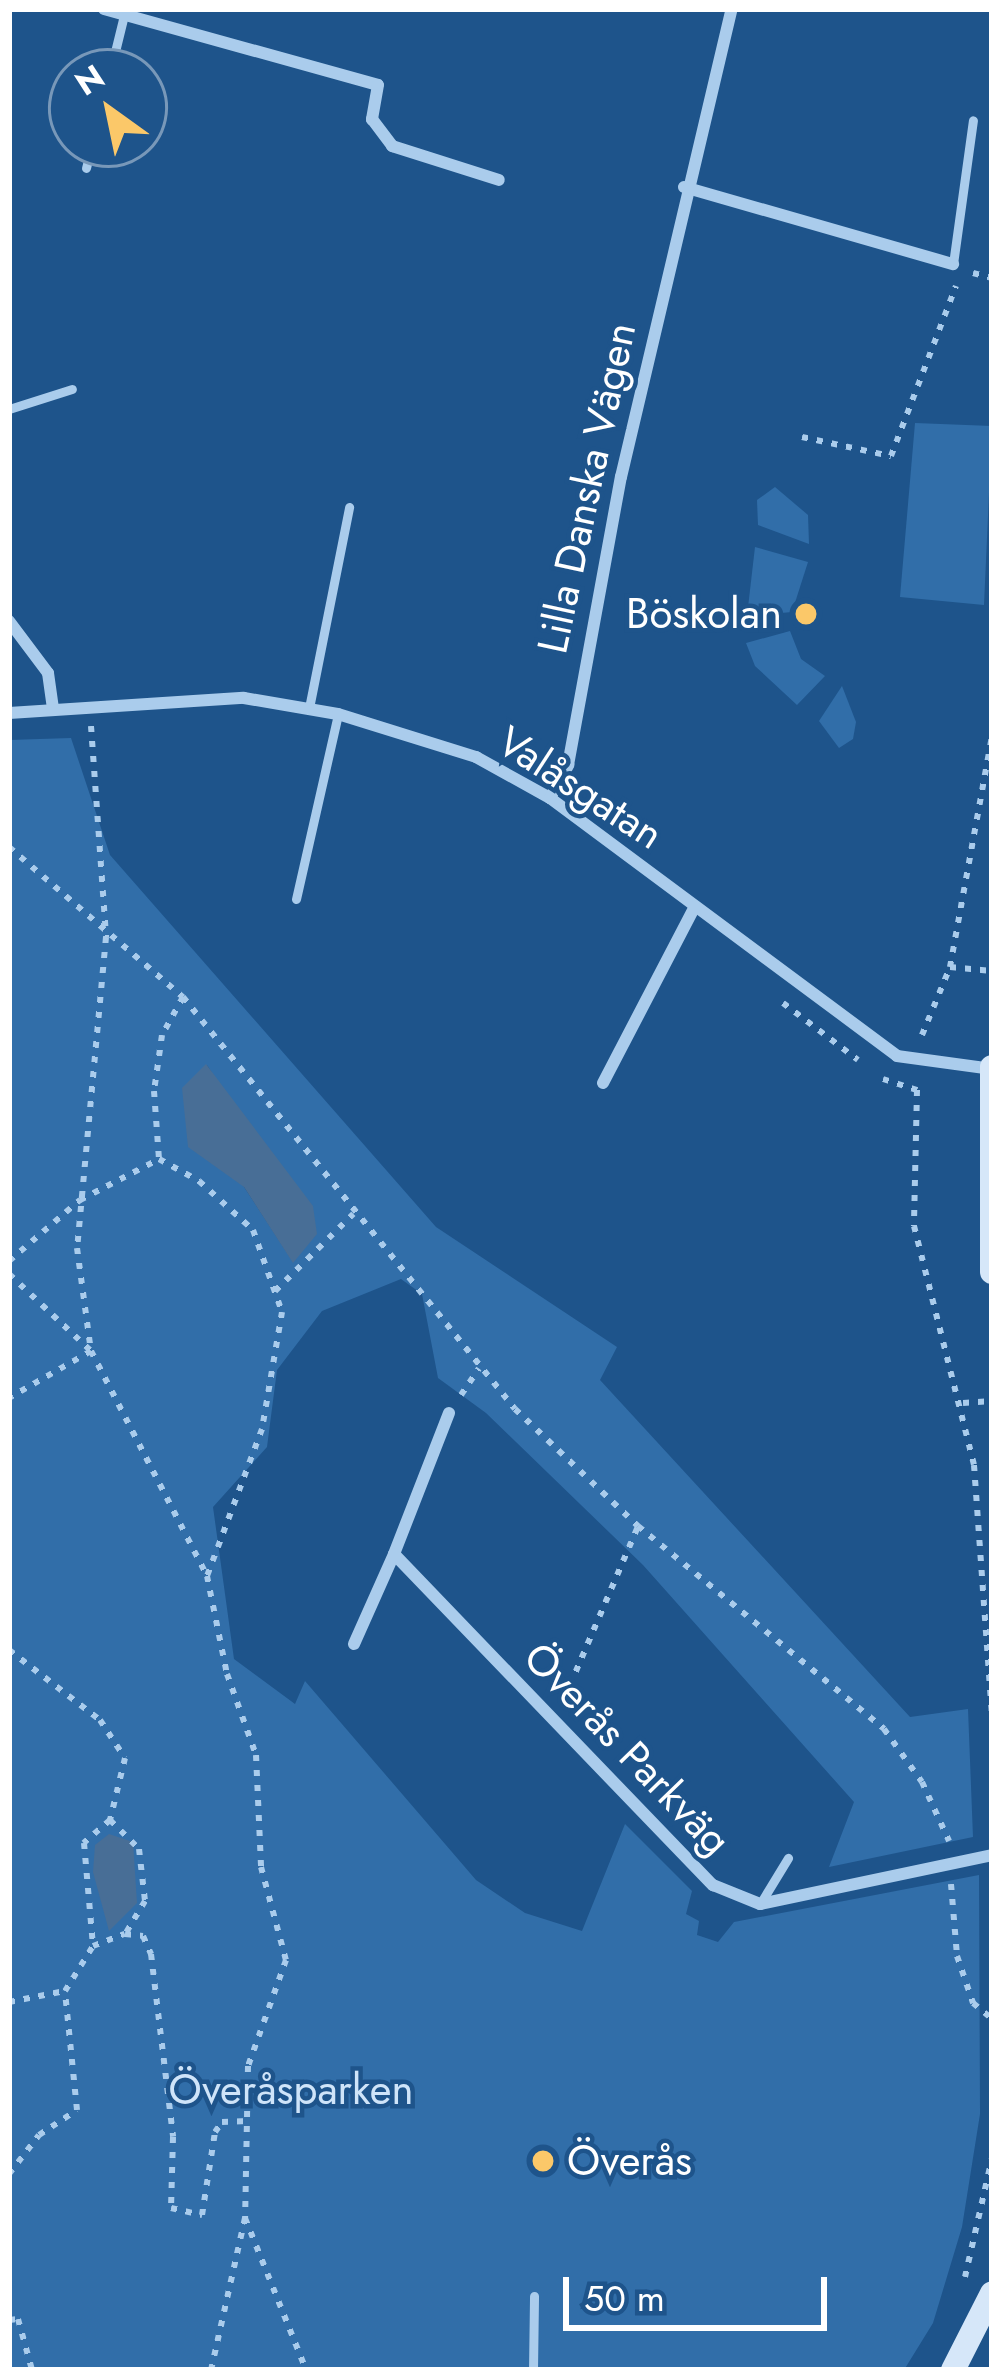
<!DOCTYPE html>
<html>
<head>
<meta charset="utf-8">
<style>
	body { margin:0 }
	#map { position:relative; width:1001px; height:2379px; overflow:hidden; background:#1e548b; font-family:Jost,sans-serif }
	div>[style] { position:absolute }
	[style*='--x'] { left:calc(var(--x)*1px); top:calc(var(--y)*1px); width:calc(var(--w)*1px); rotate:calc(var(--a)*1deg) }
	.green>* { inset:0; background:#316ea9 }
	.water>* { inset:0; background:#486e96 }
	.path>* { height:6px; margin-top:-3px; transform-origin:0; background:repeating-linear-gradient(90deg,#aaccec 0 6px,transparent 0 15px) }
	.lane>* { height:9px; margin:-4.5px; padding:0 4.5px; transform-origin:4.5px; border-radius:4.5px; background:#aaccec }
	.street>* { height:12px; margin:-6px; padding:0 6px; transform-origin:6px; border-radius:6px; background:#aaccec }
	.secondary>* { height:24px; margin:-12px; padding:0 12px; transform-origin:12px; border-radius:12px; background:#d6e7f9 }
	.dots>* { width:33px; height:33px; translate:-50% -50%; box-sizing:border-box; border:6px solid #1e548b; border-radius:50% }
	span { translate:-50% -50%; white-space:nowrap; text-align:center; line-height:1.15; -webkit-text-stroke:9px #1e548b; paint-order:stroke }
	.street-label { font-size:42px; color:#fff }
	.poi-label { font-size:42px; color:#fff }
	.right { translate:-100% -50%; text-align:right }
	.left { translate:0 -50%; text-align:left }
	.park-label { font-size:42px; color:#cfe4f9 }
	.frame { position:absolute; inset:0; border:12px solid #fff; pointer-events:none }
	.north { position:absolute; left:48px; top:48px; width:120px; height:120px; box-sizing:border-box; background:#1e548b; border:3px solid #7898b9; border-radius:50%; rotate:327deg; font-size:33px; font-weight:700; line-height:48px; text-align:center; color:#fff }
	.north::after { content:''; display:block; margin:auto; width:42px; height:54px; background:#fbc869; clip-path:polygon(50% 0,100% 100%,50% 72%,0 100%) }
	.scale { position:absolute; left:563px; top:2277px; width:264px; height:54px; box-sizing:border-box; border:6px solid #fff; border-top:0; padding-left:15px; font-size:36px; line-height:42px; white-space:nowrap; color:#fff; -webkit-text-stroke:9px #1e548b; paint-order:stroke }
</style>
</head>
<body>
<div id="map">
	<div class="green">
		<div style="clip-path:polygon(915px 423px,992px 426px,984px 605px,900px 597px)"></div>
		<div style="clip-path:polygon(775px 487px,808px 515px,809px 544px,758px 525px,757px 500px)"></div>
		<div style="clip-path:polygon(755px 547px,808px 562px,792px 612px,747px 616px)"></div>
		<div style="clip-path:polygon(790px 631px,801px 659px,825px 676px,797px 705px,755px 666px,746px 643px)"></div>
		<div style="clip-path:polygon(842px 686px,856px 722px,853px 739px,839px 748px,819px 721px)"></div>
		<div style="clip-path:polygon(evenodd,71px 738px,110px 855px,436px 1227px,617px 1347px,600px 1380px,910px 1717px,968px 1709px,973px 1837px,829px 1867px,854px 1802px,643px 1565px,486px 1413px,438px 1378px,422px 1294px,401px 1279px,322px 1311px,277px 1370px,267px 1447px,213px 1507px,234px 1659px,295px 1704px,305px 1681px,476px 1880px,525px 1913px,582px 1931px,625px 1824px,692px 1891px,686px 1914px,699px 1921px,697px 1935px,718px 1942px,734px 1922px,979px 1875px,980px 2114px,962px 2227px,933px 2323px,904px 2370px,9px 2370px,9px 740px,71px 738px,207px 1065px,245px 1124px,293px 1262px,244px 1187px,207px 1065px)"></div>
	</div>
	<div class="water">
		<div style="clip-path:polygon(206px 1064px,313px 1206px,317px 1234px,293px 1263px,244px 1187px,188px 1147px,182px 1088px)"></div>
		<div style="clip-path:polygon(109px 1834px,133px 1842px,137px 1903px,109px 1931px,93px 1872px,95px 1845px)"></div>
	</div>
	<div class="path">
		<div style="--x:973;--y:273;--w:20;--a:15"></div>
		<div style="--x:802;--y:437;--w:91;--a:12.1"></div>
		<div style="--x:891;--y:456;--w:182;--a:-69.1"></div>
		<div style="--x:91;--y:726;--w:212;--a:85.9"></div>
		<div style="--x:106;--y:937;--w:312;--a:95.3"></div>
		<div style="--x:77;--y:1248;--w:104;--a:82.3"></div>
		<div style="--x:91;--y:1351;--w:253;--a:62.7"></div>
		<div style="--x:207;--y:1576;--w:100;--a:78.5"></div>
		<div style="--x:227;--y:1674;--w:86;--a:70.3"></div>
		<div style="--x:256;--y:1755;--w:112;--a:87.4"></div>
		<div style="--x:261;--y:1867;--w:96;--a:75"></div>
		<div style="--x:286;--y:1960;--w:113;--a:109.7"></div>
		<div style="--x:248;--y:2066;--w:152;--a:91.1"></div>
		<div style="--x:245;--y:2218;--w:156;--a:102.6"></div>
		<div style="--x:9;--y:847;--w:230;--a:40.8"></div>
		<div style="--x:183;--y:997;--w:529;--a:51.14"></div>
		<div style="--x:515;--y:1409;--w:170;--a:43.6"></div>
		<div style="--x:638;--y:1526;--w:319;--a:39.5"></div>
		<div style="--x:884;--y:1729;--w:65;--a:54.4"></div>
		<div style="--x:922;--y:1782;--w:65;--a:65.4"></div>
		<div style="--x:950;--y:967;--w:42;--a:5.4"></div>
		<div style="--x:183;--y:997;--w:43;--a:118.9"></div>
		<div style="--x:162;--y:1035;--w:57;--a:98.1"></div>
		<div style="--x:154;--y:1091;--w:68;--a:85.8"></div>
		<div style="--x:159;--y:1159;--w:46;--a:28.8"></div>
		<div style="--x:199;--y:1181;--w:73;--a:42.2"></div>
		<div style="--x:253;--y:1230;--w:87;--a:70.5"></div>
		<div style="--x:282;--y:1312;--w:119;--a:99.7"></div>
		<div style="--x:262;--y:1429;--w:157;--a:110.5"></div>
		<div style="--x:783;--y:1003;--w:94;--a:37.2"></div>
		<div style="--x:922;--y:1035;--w:74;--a:-67.6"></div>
		<div style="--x:950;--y:967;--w:236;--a:-79.7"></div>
		<div style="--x:883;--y:1079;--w:36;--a:18"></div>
		<div style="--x:917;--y:1090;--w:136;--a:91.3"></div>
		<div style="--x:914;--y:1226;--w:246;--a:75.9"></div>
		<div style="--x:974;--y:1465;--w:250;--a:85.9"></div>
		<div style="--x:9;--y:1261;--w:94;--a:-40.7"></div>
		<div style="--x:80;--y:1200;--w:89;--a:-27.4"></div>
		<div style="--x:9;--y:1274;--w:112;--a:43.2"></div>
		<div style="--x:91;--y:1351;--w:95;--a:150.2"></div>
		<div style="--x:275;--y:1291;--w:110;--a:-44.6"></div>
		<div style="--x:461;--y:1395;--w:32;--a:-56"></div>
		<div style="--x:963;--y:1403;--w:29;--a:-4"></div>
		<div style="--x:9;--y:1650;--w:115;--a:37.6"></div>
		<div style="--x:100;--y:1720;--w:45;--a:56.7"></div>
		<div style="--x:125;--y:1758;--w:64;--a:103.6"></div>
		<div style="--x:110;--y:1820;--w:35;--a:139"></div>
		<div style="--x:84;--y:1843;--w:103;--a:85"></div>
		<div style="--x:564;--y:1699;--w:188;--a:-66.8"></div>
		<div style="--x:110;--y:1820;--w:41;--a:45"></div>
		<div style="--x:139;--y:1849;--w:52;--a:83.4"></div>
		<div style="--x:145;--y:1901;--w:39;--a:121"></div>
		<div style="--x:951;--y:1884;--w:72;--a:85.2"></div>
		<div style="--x:957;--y:1956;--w:50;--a:71.2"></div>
		<div style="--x:973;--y:2003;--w:25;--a:40"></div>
		<div style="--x:9;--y:2002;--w:57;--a:-11.1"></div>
		<div style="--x:9;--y:2174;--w:49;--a:-52.4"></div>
		<div style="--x:39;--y:2135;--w:45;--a:-33.3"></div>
		<div style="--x:77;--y:2110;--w:120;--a:-95.8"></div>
		<div style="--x:65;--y:1991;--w:53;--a:-58.1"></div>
		<div style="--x:93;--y:1946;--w:34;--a:-21"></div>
		<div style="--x:125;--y:1934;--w:18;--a:6"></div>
		<div style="--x:143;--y:1936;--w:20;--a:66"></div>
		<div style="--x:151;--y:1954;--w:184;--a:83.1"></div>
		<div style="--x:173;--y:2137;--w:71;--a:91.6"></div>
		<div style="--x:171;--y:2208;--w:32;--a:13"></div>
		<div style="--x:202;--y:2215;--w:84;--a:-81.1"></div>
		<div style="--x:215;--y:2132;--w:12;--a:-55"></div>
		<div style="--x:222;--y:2122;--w:26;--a:-2"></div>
		<div style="--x:245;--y:2218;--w:164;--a:68.1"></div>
		<div style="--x:965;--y:2277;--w:122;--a:-77.2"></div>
		<div style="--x:9;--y:2320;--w:9;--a:-6"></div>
		<div style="--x:18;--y:2319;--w:53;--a:74.6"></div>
	</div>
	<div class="lane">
		<div style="--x:110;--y:72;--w:59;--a:-76.2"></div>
		<div style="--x:86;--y:168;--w:25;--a:-76"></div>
		<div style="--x:953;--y:264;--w:145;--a:-82.1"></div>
		<div style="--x:9;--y:409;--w:66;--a:-17.6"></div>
		<div style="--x:309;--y:708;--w:205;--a:-78.7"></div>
		<div style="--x:296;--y:899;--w:190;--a:-77.2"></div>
		<div style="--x:760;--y:1904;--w:54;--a:-58.7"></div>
		<div style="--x:533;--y:2370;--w:74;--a:-89.2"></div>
	</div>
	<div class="street">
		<div style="--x:104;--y:9;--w:284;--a:15.5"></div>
		<div style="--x:378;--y:85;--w:35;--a:100"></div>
		<div style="--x:372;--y:119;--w:34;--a:53"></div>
		<div style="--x:392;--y:146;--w:112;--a:17.6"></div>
		<div style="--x:684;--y:187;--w:280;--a:16"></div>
		<div style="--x:9;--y:621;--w:65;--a:53.1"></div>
		<div style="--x:48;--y:673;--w:36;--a:82"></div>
		<div style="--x:9;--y:713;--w:235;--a:-3.7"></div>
		<div style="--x:244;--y:698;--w:95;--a:9.7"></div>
		<div style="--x:338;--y:714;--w:145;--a:17.3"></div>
		<div style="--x:476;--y:757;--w:85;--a:29"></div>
		<div style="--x:550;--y:798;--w:432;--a:36.6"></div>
		<div style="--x:897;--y:1056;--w:96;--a:7.8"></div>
		<div style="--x:550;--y:798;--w:38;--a:-61"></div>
		<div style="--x:568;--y:765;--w:293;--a:-79.6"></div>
		<div style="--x:621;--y:477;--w:481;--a:-76.7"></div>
		<div style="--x:603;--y:1083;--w:199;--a:-62.5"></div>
		<div style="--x:449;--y:1413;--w:151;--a:111.3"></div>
		<div style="--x:394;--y:1554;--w:460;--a:46.1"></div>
		<div style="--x:713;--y:1885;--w:51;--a:22"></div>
		<div style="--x:760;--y:1904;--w:237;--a:-11.9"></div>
		<div style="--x:354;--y:1644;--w:98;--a:-66"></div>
	</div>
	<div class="secondary">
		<div style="--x:992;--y:1067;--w:205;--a:90"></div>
		<div style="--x:953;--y:2370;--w:86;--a:-63.1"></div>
	</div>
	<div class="dots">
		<div style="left:806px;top:614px;background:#fbc869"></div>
		<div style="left:543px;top:2161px;background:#fbc869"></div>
	</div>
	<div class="street-label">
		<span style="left:587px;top:488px;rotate:-78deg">Lilla Danska Vägen</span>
		<span style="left:580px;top:788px;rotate:33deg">Valåsgatan</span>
		<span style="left:627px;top:1749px;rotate:46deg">Överås Parkväg</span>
	</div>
	<div class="poi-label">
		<span class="right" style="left:782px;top:614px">Böskolan</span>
		<span class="left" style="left:567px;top:2161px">Överås</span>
	</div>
	<div class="park-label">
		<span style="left:291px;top:2090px">Överåsparken</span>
	</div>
	<div class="frame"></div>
	<div class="north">N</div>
	<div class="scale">50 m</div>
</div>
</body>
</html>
